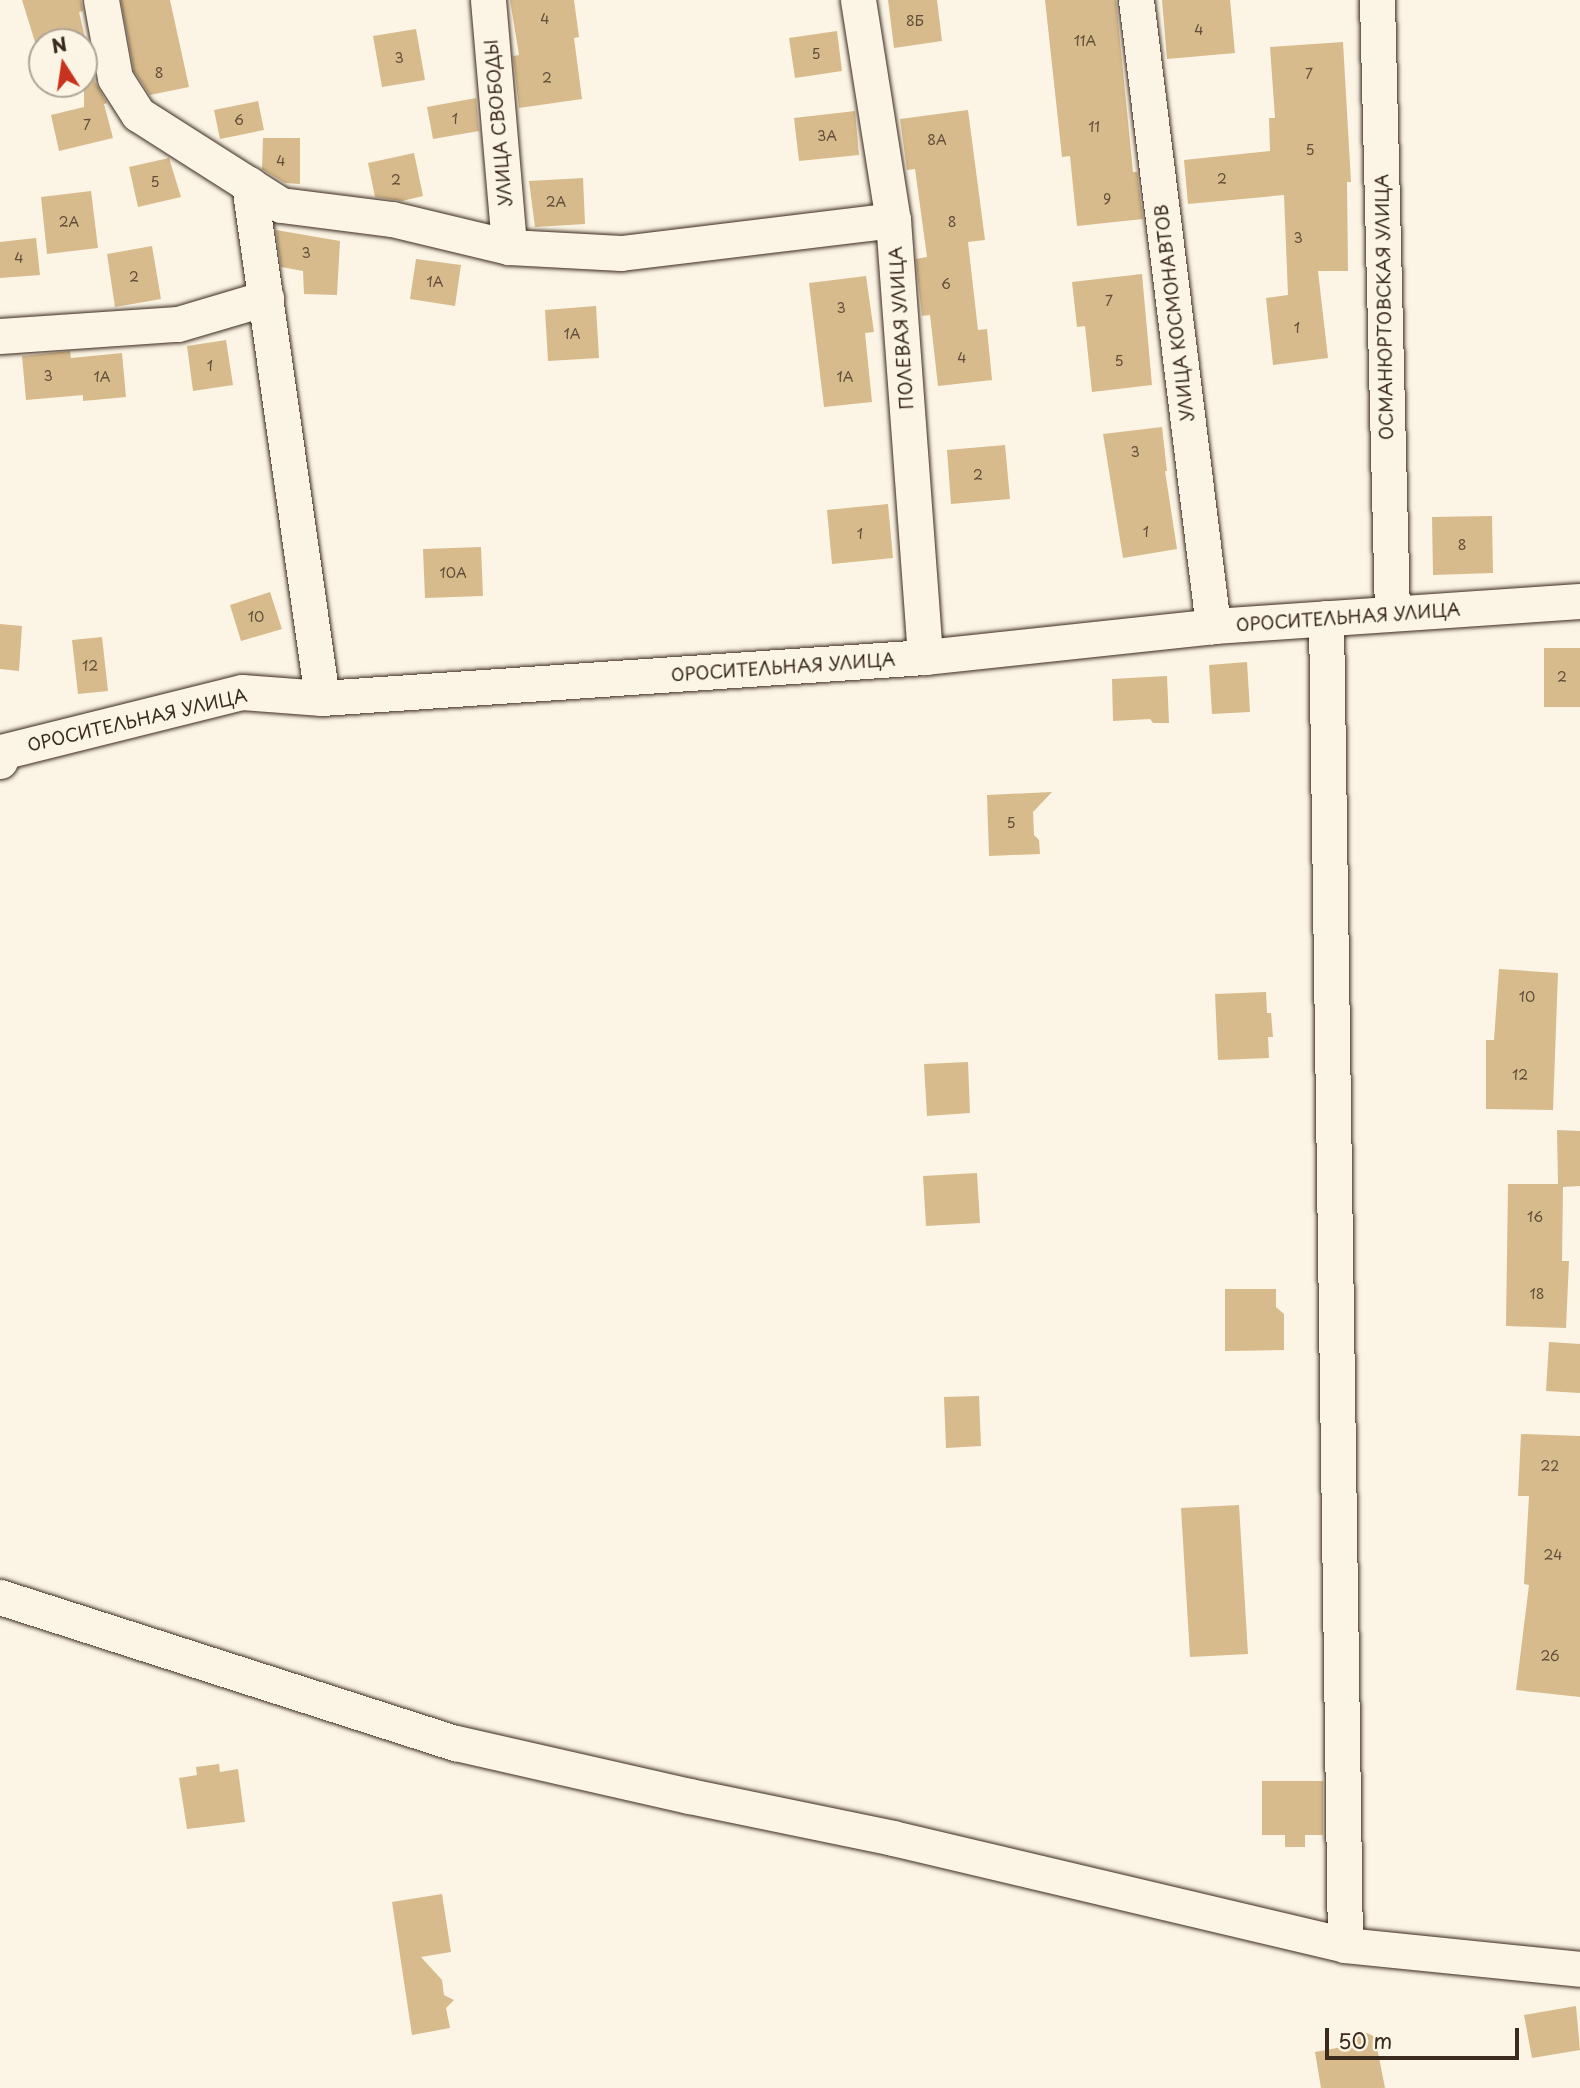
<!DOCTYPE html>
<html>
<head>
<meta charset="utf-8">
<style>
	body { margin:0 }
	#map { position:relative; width:1580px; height:2088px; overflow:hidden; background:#fcf5e5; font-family:"Playpen Sans",sans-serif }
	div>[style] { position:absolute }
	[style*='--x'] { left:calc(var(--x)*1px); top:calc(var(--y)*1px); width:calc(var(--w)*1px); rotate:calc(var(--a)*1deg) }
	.building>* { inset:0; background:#d7bb8c }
	.roads { filter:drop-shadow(0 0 2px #3b2a1e) drop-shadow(0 0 2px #3b2a1e) }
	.minor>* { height:35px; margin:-17.5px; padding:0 17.5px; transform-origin:17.5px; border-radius:17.5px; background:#fcf5e5 }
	span { translate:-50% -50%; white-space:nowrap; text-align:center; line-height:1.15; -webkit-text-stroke:5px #fcf5e5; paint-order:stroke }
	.number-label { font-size:14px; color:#624e3a }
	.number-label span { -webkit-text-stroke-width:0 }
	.street-label { font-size:18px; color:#3b2a1e }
	.north { position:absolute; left:28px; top:28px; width:70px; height:70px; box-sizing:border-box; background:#fcf5e5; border:2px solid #afa495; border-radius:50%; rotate:348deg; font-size:19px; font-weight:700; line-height:28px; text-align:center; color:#3b2a1e }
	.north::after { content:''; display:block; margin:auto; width:24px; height:32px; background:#c8321e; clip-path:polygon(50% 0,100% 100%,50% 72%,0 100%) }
	.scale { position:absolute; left:1325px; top:2028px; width:194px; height:32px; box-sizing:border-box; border:4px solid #3b2a1e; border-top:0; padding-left:9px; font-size:21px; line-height:24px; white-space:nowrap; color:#3b2a1e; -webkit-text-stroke:5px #fcf5e5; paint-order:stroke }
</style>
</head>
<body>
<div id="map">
	<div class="building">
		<div style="clip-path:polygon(22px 0,81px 0,83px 11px,79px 12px,86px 42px,35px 42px)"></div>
		<div style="clip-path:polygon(121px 0,170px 0,189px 87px,150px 95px,134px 71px)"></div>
		<div style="clip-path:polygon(510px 0,574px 0,579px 37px,574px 38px,582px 99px,519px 108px,513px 56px,519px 55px)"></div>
		<div style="clip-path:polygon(888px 0,937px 0,942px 41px,894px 48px)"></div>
		<div style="clip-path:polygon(1045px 0,1116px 0,1133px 172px,1137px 172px,1143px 219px,1077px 226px,1070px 156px,1062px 157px)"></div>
		<div style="clip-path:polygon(1162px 0,1230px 0,1235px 53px,1167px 59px)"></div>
		<div style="clip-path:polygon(416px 29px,425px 80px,382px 87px,373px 36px)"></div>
		<div style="clip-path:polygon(837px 31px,842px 71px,795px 78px,789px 38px)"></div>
		<div style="clip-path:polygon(1343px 42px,1351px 182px,1347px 182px,1348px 271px,1318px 271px,1328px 358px,1273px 365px,1266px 298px,1288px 295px,1284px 195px,1188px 204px,1184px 160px,1270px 151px,1269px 118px,1275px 118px,1270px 47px)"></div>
		<div style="clip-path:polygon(90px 53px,95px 82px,107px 103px,104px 104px,113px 138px,59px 151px,51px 115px,84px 107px,84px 54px)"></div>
		<div style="clip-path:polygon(476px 98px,479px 131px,433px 139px,427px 107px)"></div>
		<div style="clip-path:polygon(258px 101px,264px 130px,220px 139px,214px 110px)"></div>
		<div style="clip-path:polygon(968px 110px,985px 240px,968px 242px,978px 330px,987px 329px,992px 380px,938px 386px,930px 315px,922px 316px,917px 271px,916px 259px,927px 257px,915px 169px,907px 170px,900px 119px)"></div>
		<div style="clip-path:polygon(855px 111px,859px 155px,799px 161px,794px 118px)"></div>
		<div style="clip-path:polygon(263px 138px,300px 138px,300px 184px,285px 183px,262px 169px)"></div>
		<div style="clip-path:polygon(414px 153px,423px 196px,402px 201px,375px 197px,368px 163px)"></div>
		<div style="clip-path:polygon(169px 158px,181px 197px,138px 207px,129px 167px)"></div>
		<div style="clip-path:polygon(583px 178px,585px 224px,535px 227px,529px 181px)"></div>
		<div style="clip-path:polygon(91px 191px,98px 248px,47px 254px,41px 197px)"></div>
		<div style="clip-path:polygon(276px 230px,340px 241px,337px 295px,304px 294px,303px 271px,281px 267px)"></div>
		<div style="clip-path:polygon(36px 238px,40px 275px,0 278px,0 242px)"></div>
		<div style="clip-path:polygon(152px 246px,161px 299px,115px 307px,107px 254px)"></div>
		<div style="clip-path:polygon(416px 259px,461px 265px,455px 306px,410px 299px)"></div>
		<div style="clip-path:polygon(1142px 274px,1152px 385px,1092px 392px,1085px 326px,1077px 327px,1072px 282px)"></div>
		<div style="clip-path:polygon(866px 276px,874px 332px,865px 333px,872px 402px,824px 407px,809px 283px)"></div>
		<div style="clip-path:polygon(596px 306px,599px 358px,548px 361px,545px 310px)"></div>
		<div style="clip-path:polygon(226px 340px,233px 385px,193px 391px,187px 346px)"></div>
		<div style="clip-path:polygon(70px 351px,71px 358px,122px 353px,126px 397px,83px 401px,83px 395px,26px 400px,22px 356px)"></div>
		<div style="clip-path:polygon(1162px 427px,1167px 471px,1165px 471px,1177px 549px,1123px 558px,1103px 434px)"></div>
		<div style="clip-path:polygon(1005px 445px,1010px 499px,951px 504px,947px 450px)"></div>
		<div style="clip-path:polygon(888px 504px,893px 558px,832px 564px,827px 510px)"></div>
		<div style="clip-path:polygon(1492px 516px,1493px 573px,1433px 575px,1432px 517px)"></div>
		<div style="clip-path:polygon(481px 547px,483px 596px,425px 598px,423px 549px)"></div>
		<div style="clip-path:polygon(270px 592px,282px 629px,241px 641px,230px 605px)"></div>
		<div style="clip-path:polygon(0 624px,22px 626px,19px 671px,0 669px)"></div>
		<div style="clip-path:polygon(102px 637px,108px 691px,78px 694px,72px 640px)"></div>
		<div style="clip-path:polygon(1544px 648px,1580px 648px,1580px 707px,1544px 707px)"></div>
		<div style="clip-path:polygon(1247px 662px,1250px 712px,1212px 714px,1209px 665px)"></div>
		<div style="clip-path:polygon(1167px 676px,1169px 723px,1153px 723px,1150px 719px,1113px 721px,1112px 679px)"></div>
		<div style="clip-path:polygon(1052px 792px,1033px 812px,1034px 835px,1039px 840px,1040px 854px,989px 856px,987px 795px)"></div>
		<div style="clip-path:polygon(1499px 969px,1558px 973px,1553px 1110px,1486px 1109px,1486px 1040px,1494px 1040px)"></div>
		<div style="clip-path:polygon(1266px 992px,1267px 1013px,1271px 1013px,1273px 1037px,1268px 1037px,1269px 1058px,1218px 1060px,1215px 994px)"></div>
		<div style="clip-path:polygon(968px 1062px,970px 1113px,927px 1116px,924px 1064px)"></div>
		<div style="clip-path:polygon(1557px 1130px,1580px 1131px,1580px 1186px,1563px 1187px,1562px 1261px,1569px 1261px,1566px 1328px,1506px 1326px,1508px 1184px,1558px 1184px)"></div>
		<div style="clip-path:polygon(977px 1173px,980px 1223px,926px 1226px,923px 1176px)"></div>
		<div style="clip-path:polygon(1225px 1289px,1276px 1289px,1276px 1307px,1284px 1314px,1284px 1350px,1225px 1351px)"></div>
		<div style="clip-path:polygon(1549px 1342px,1580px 1344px,1580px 1393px,1546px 1391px)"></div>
		<div style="clip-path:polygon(979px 1396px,981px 1446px,946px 1448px,944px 1397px)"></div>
		<div style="clip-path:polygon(1521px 1434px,1580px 1436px,1580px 1697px,1516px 1690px,1529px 1585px,1524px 1584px,1529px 1496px,1518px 1496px)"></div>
		<div style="clip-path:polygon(1239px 1505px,1248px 1654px,1190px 1657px,1181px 1508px)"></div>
		<div style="clip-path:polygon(219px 1764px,220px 1772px,238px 1769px,245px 1822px,187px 1829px,179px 1778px,197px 1775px,196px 1767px)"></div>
		<div style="clip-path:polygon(1262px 1781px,1323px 1781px,1323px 1835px,1305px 1835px,1305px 1847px,1285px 1847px,1285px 1835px,1262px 1835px)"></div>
		<div style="clip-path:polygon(442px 1894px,451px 1952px,421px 1957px,442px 1980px,444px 1995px,454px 2000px,446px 2008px,450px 2028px,412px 2035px,392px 1902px)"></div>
		<div style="clip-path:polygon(1576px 2006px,1580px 2050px,1532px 2058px,1524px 2015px)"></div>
		<div style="clip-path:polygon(1367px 2033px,1375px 2037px,1385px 2088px,1321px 2088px,1315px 2052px,1353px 2045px,1358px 2035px)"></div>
	</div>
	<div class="roads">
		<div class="minor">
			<div style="--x:101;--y:0;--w:79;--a:79.8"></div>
			<div style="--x:115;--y:78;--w:43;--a:57.4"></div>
			<div style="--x:138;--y:114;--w:169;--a:32.5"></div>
			<div style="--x:281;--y:205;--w:112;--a:7.2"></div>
			<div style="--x:392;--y:219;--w:120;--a:13.5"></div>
			<div style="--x:509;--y:247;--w:112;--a:3.1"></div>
			<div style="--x:621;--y:253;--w:274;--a:-6.9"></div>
			<div style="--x:488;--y:0;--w:248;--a:85.1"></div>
			<div style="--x:858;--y:0;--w:223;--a:81"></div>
			<div style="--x:893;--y:220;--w:438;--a:85.8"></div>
			<div style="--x:1136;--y:0;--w:631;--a:82.99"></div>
			<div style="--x:1377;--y:0;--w:613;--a:88.6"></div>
			<div style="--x:249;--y:184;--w:519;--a:81.92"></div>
			<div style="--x:0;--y:336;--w:178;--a:-3.9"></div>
			<div style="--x:178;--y:324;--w:92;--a:-16.5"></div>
			<div style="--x:1326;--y:618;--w:1327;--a:89.18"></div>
			<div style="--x:0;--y:761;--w:9;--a:-84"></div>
			<div style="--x:1;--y:752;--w:248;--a:-14"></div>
			<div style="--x:242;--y:692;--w:80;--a:4.3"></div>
			<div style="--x:322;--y:698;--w:604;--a:-3.89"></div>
			<div style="--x:925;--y:657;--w:290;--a:-6.1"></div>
			<div style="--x:1213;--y:626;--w:368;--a:-3.9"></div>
			<div style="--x:0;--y:1597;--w:479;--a:17.8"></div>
			<div style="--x:456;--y:1743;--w:239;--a:12.8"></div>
			<div style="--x:689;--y:1796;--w:208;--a:11.6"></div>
			<div style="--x:893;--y:1838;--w:464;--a:13.3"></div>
			<div style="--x:1345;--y:1945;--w:236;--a:5.8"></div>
		</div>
	</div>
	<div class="number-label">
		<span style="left:545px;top:19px">4</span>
		<span style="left:915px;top:21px">8Б</span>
		<span style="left:1199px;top:30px">4</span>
		<span style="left:1085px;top:41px">11А</span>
		<span style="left:816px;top:54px">5</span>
		<span style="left:399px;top:58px">3</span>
		<span style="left:159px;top:73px">8</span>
		<span style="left:1309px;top:74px">7</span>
		<span style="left:547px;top:78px">2</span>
		<span style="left:455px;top:119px">1</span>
		<span style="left:239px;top:120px">6</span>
		<span style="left:87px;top:125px">7</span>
		<span style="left:1094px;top:127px">11</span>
		<span style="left:827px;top:136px">3А</span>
		<span style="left:937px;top:140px">8А</span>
		<span style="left:1310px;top:150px">5</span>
		<span style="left:281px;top:161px">4</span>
		<span style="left:1222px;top:179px">2</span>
		<span style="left:396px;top:180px">2</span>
		<span style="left:155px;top:182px">5</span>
		<span style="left:1107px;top:199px">9</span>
		<span style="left:556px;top:202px">2А</span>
		<span style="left:69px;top:222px">2А</span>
		<span style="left:952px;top:222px">8</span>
		<span style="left:1298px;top:238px">3</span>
		<span style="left:306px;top:253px">3</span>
		<span style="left:19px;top:258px">4</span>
		<span style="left:134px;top:277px">2</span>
		<span style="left:435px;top:282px">1А</span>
		<span style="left:946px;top:284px">6</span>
		<span style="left:1109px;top:301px">7</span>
		<span style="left:841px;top:308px">3</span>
		<span style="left:1297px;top:328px">1</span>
		<span style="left:572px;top:334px">1А</span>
		<span style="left:962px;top:358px">4</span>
		<span style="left:1119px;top:361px">5</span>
		<span style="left:210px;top:366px">1</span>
		<span style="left:48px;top:376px">3</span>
		<span style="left:102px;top:377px">1А</span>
		<span style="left:845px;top:377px">1А</span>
		<span style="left:1135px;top:452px">3</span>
		<span style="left:978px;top:475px">2</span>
		<span style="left:1146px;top:532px">1</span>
		<span style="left:860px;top:534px">1</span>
		<span style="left:1462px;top:545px">8</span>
		<span style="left:453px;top:573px">10А</span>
		<span style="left:256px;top:617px">10</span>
		<span style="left:90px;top:666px">12</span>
		<span style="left:1562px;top:677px">2</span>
		<span style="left:1011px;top:823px">5</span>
		<span style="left:1527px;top:997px">10</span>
		<span style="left:1520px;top:1075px">12</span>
		<span style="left:1535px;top:1217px">16</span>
		<span style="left:1537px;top:1294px">18</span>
		<span style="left:1550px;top:1466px">22</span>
		<span style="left:1553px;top:1555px">24</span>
		<span style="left:1550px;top:1656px">26</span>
	</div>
	<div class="street-label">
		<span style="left:498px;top:123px;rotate:-95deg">УЛИЦА СВОБОДЫ</span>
		<span style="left:1384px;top:307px;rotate:-91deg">ОСМАНЮРТОВСКАЯ УЛИЦА</span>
		<span style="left:1174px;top:313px;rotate:-97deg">УЛИЦА КОСМОНАВТОВ</span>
		<span style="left:901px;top:328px;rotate:-94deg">ПОЛЕВАЯ УЛИЦА</span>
		<span style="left:1348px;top:617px;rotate:-4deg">ОРОСИТЕЛЬНАЯ УЛИЦА</span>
		<span style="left:783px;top:667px;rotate:-4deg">ОРОСИТЕЛЬНАЯ УЛИЦА</span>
		<span style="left:137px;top:720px;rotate:-13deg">ОРОСИТЕЛЬНАЯ УЛИЦА</span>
	</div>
	<div class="north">N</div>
	<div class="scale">50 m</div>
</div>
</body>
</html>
